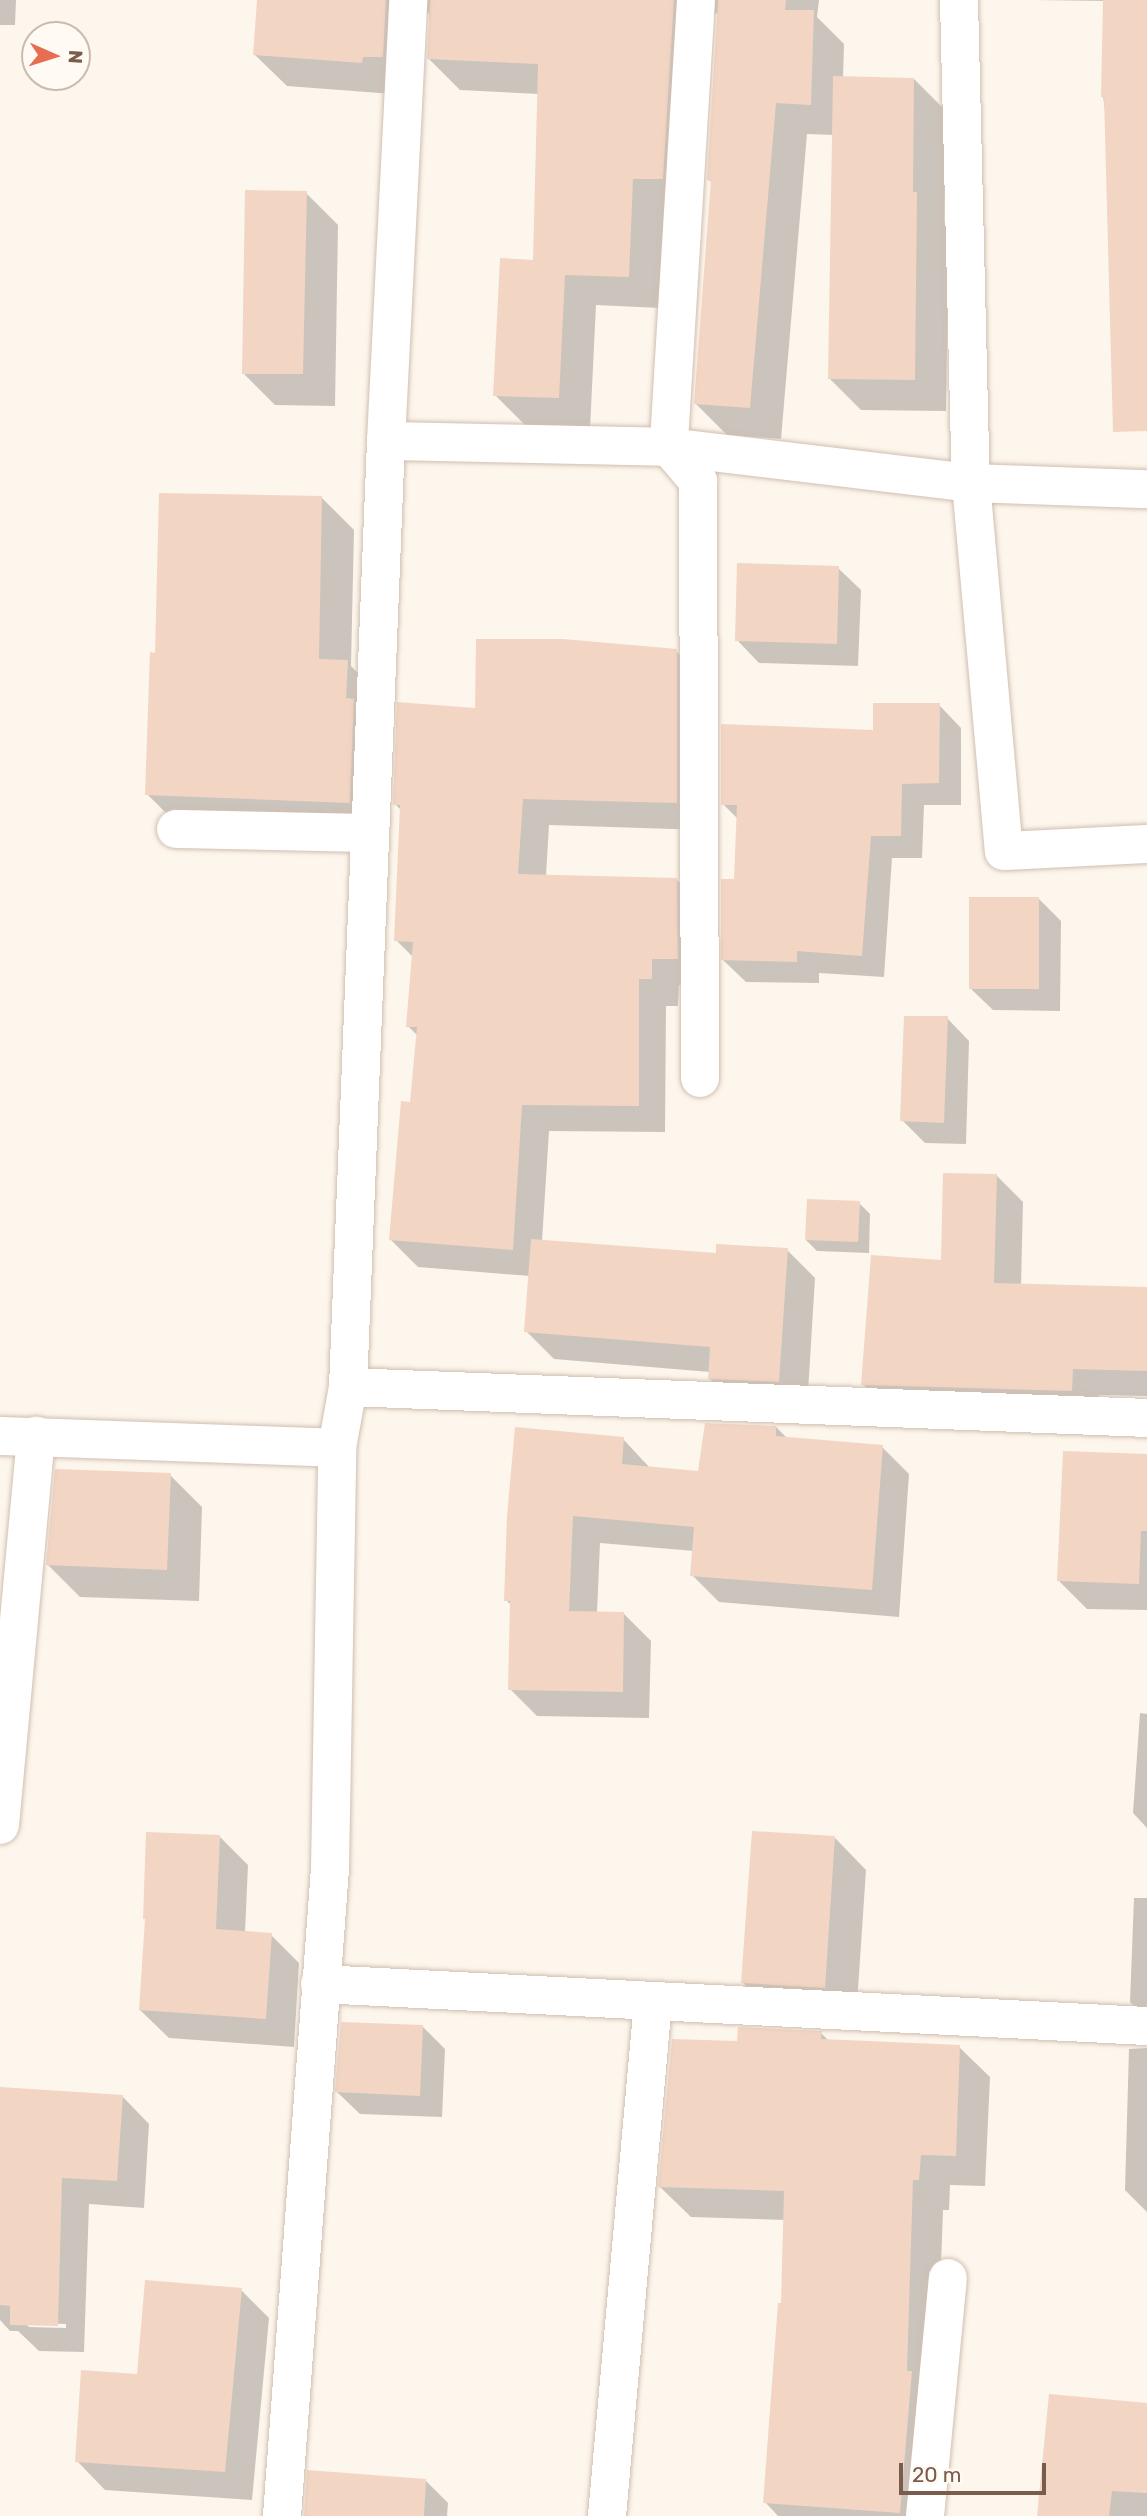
<!DOCTYPE html>
<html>
<head>
<meta charset="utf-8">
<style>
	body { margin:0 }
	#map { position:relative; width:1147px; height:2516px; overflow:hidden; background:#fdf6ec; font-family:Rubik,sans-serif }
	div>[style] { position:absolute }
	[style*='--x'] { left:calc(var(--x)*1px); top:calc(var(--y)*1px); width:calc(var(--w)*1px); rotate:calc(var(--a)*1deg) }
	.shadow>* { inset:0; background:#0003 }
	.building>* { inset:0; background:#f3d5c3 }
	.roads { filter:drop-shadow(0 0 2px #d1beb0) drop-shadow(0 0 2px #d1beb0) }
	.minor>* { height:38px; margin:-19px; padding:0 19px; transform-origin:19px; border-radius:19px; background:#fff }
	span { translate:-50% -50%; white-space:nowrap; text-align:center; line-height:1.15; -webkit-text-stroke:6px #fffaf3; paint-order:stroke }
	.north { position:absolute; left:21px; top:21px; width:70px; height:70px; box-sizing:border-box; background:#fffaf3; border:2px solid #cabbb1; border-radius:50%; rotate:93deg; font-size:19px; font-weight:700; line-height:28px; text-align:center; color:#7a5c4d }
	.north::after { content:''; display:block; margin:auto; width:24px; height:32px; background:#e76f51; clip-path:polygon(50% 0,100% 100%,50% 72%,0 100%) }
	.scale { position:absolute; left:899px; top:2463px; width:147px; height:32px; box-sizing:border-box; border:4px solid #7a5c4d; border-top:0; padding-left:9px; font-size:21px; line-height:24px; white-space:nowrap; color:#7a5c4d; -webkit-text-stroke:5px #fffaf3; paint-order:stroke }
</style>
</head>
<body>
<div id="map">
	<div class="shadow">
		<div style="clip-path:polygon(0 0,16px 0,15px 25px,0 25px)"></div>
		<div style="clip-path:polygon(259px 0,819px 0,817px 17px,844px 44px,843px 78px,914px 79px,946px 111px,944px 222px,949px 226px,946px 411px,861px 410px,829px 378px,834px 135px,807px 134px,781px 439px,727px 435px,695px 403px,713px 183px,709px 180px,719px 11px,709px 19px,694px 210px,664px 209px,660px 308px,596px 305px,590px 429px,527px 427px,495px 395px,535px 262px,539px 94px,460px 90px,429px 59px,429px 12px,420px 20px,393px 94px,287px 86px,255px 55px)"></div>
		<div style="clip-path:polygon(1034px 0,1147px 0,1147px 419px,1103px 96px,1105px 1px)"></div>
		<div style="clip-path:polygon(306px 193px,338px 225px,335px 406px,275px 405px,243px 373px)"></div>
		<div style="clip-path:polygon(322px 498px,354px 530px,351px 666px,379px 694px,381px 834px,179px 826px,147px 794px,157px 654px)"></div>
		<div style="clip-path:polygon(838px 568px,861px 590px,858px 666px,759px 663px,737px 640px)"></div>
		<div style="clip-path:polygon(676px 651px,703px 678px,704px 830px,549px 825px,546px 876px,677px 880px,704px 908px,704px 986px,679px 985px,678px 1006px,666px 1006px,665px 1132px,549px 1131px,542px 1241px,717px 1255px,787px 1250px,815px 1278px,807px 1409px,738px 1407px,709px 1378px,710px 1372px,554px 1359px,526px 1331px,530px 1276px,418px 1267px,390px 1239px,412px 1104px,418px 1036px,408px 1026px,414px 958px,396px 940px,402px 811px,395px 804px,477px 710px)"></div>
		<div style="clip-path:polygon(939px 705px,961px 728px,961px 805px,924px 805px,922px 858px,892px 858px,884px 977px,819px 973px,819px 983px,746px 982px,723px 960px,736px 881px,738px 819px,723px 804px)"></div>
		<div style="clip-path:polygon(1039px 899px,1061px 921px,1060px 1011px,993px 1010px,970px 988px)"></div>
		<div style="clip-path:polygon(947px 1018px,969px 1041px,966px 1144px,925px 1143px,902px 1120px)"></div>
		<div style="clip-path:polygon(997px 1176px,1023px 1202px,1021px 1286px,1147px 1288px,1147px 1396px,1099px 1395px,1098px 1417px,889px 1411px,863px 1384px)"></div>
		<div style="clip-path:polygon(859px 1203px,870px 1214px,869px 1253px,817px 1251px,806px 1240px)"></div>
		<div style="clip-path:polygon(776px 1427px,788px 1439px,882px 1447px,909px 1474px,899px 1617px,719px 1602px,692px 1575px,694px 1551px,600px 1543px,597px 1613px,624px 1614px,651px 1641px,649px 1718px,537px 1716px,510px 1689px,511px 1605px,506px 1600px,623px 1439px,650px 1468px,700px 1473px)"></div>
		<div style="clip-path:polygon(1147px 1456px,1147px 1610px,1087px 1609px,1059px 1581px)"></div>
		<div style="clip-path:polygon(170px 1475px,202px 1507px,199px 1601px,80px 1597px,48px 1565px)"></div>
		<div style="clip-path:polygon(1140px 1713px,1147px 1714px,1147px 1828px,1133px 1813px)"></div>
		<div style="clip-path:polygon(220px 1837px,248px 1865px,245px 1933px,271px 1935px,299px 1963px,294px 2047px,169px 2038px,140px 2010px)"></div>
		<div style="clip-path:polygon(835px 1838px,866px 1870px,856px 2019px,775px 2015px,743px 1983px)"></div>
		<div style="clip-path:polygon(1134px 1898px,1147px 1898px,1147px 2019px,1130px 2002px)"></div>
		<div style="clip-path:polygon(423px 2027px,445px 2049px,442px 2117px,360px 2114px,337px 2092px)"></div>
		<div style="clip-path:polygon(821px 2033px,829px 2041px,959px 2047px,990px 2077px,985px 2186px,950px 2185px,949px 2210px,943px 2210px,932px 2516px,778px 2516px,765px 2502px,782px 2305px,785px 2220px,691px 2217px,660px 2187px,739px 2043px)"></div>
		<div style="clip-path:polygon(1147px 2048px,1147px 2212px,1125px 2190px,1129px 2049px)"></div>
		<div style="clip-path:polygon(evenodd,0 2089px,122px 2096px,149px 2124px,144px 2208px,89px 2204px,84px 2352px,39px 2351px,18px 2331px,10px 2331px,0 2320px,0 2089px,25px 2323px,66px 2324px,66px 2328px,29px 2327px,25px 2323px)"></div>
		<div style="clip-path:polygon(241px 2290px,269px 2318px,252px 2500px,105px 2490px,77px 2461px,138px 2375px)"></div>
		<div style="clip-path:polygon(1147px 2405px,1147px 2516px,1039px 2516px)"></div>
		<div style="clip-path:polygon(426px 2481px,448px 2503px,447px 2516px,304px 2516px)"></div>
	</div>
	<div class="building">
		<div style="clip-path:polygon(257px 0,386px 0,383px 57px,363px 57px,362px 63px,253px 55px)"></div>
		<div style="clip-path:polygon(430px 0,674px 0,663px 179px,633px 179px,629px 277px,565px 275px,559px 398px,493px 396px,500px 258px,533px 260px,538px 64px,427px 59px)"></div>
		<div style="clip-path:polygon(718px 0,786px 0,785px 10px,814px 10px,811px 105px,776px 103px,750px 408px,694px 404px,711px 180px,707px 180px)"></div>
		<div style="clip-path:polygon(1103px 0,1147px 0,1147px 431px,1113px 432px,1104px 97px,1101px 97px)"></div>
		<div style="clip-path:polygon(833px 76px,914px 78px,913px 192px,917px 192px,915px 380px,828px 379px)"></div>
		<div style="clip-path:polygon(245px 190px,307px 191px,303px 374px,242px 374px)"></div>
		<div style="clip-path:polygon(159px 493px,322px 496px,319px 659px,348px 660px,346px 698px,354px 699px,350px 803px,145px 795px,150px 652px,155px 653px)"></div>
		<div style="clip-path:polygon(737px 563px,839px 566px,837px 644px,735px 641px)"></div>
		<div style="clip-path:polygon(476px 639px,563px 639px,677px 649px,677px 803px,523px 799px,518px 874px,677px 878px,678px 959px,652px 959px,652px 979px,639px 979px,639px 1106px,522px 1105px,513px 1250px,389px 1240px,401px 1101px,410px 1102px,417px 1027px,406px 1027px,413px 942px,394px 941px,400px 805px,393px 805px,397px 702px,475px 708px)"></div>
		<div style="clip-path:polygon(873px 703px,940px 703px,939px 783px,902px 784px,901px 836px,871px 836px,862px 956px,797px 951px,797px 962px,721px 960px,721px 879px,734px 879px,737px 805px,721px 805px,721px 724px,873px 730px)"></div>
		<div style="clip-path:polygon(969px 897px,1039px 897px,1039px 989px,969px 989px)"></div>
		<div style="clip-path:polygon(904px 1016px,948px 1016px,944px 1123px,900px 1121px)"></div>
		<div style="clip-path:polygon(943px 1173px,997px 1174px,994px 1283px,1147px 1287px,1147px 1371px,1073px 1369px,1072px 1391px,861px 1385px,871px 1255px,941px 1260px)"></div>
		<div style="clip-path:polygon(807px 1199px,860px 1201px,858px 1242px,805px 1240px)"></div>
		<div style="clip-path:polygon(531px 1239px,716px 1253px,716px 1244px,788px 1248px,779px 1382px,708px 1379px,710px 1347px,524px 1332px)"></div>
		<div style="clip-path:polygon(705px 1423px,776px 1426px,776px 1436px,883px 1445px,872px 1590px,690px 1576px,694px 1527px,573px 1516px,569px 1611px,624px 1612px,623px 1692px,508px 1690px,510px 1601px,504px 1601px,507px 1516px,515px 1427px,624px 1437px,622px 1464px,698px 1471px)"></div>
		<div style="clip-path:polygon(1063px 1451px,1147px 1454px,1147px 1531px,1141px 1531px,1139px 1584px,1057px 1581px)"></div>
		<div style="clip-path:polygon(55px 1469px,171px 1473px,167px 1570px,46px 1565px)"></div>
		<div style="clip-path:polygon(752px 1831px,835px 1836px,825px 1988px,741px 1983px)"></div>
		<div style="clip-path:polygon(146px 1832px,220px 1835px,216px 1929px,272px 1933px,266px 2019px,139px 2010px,145px 1919px,143px 1919px)"></div>
		<div style="clip-path:polygon(341px 2022px,423px 2025px,420px 2096px,335px 2092px)"></div>
		<div style="clip-path:polygon(738px 2027px,822px 2031px,821px 2039px,960px 2045px,956px 2156px,921px 2155px,919px 2180px,913px 2180px,907px 2371px,912px 2371px,900px 2513px,763px 2503px,778px 2303px,781px 2303px,784px 2191px,658px 2187px,672px 2039px,737px 2041px)"></div>
		<div style="clip-path:polygon(0 2087px,123px 2095px,117px 2181px,62px 2178px,58px 2326px,10px 2325px,10px 2306px,0 2305px)"></div>
		<div style="clip-path:polygon(145px 2280px,242px 2288px,225px 2472px,75px 2462px,81px 2370px,137px 2374px)"></div>
		<div style="clip-path:polygon(1049px 2394px,1147px 2403px,1147px 2493px,1112px 2491px,1109px 2516px,1037px 2516px)"></div>
		<div style="clip-path:polygon(307px 2470px,426px 2479px,424px 2516px,304px 2516px)"></div>
	</div>
	<div class="roads">
		<div class="minor">
			<div style="--x:696;--y:0;--w:448;--a:93.5"></div>
			<div style="--x:669;--y:447;--w:45;--a:49.5"></div>
			<div style="--x:698;--y:481;--w:597;--a:89.81"></div>
			<div style="--x:959;--y:0;--w:483;--a:88.6"></div>
			<div style="--x:971;--y:483;--w:369;--a:84.9"></div>
			<div style="--x:1004;--y:851;--w:143;--a:-2.8"></div>
			<div style="--x:386;--y:441;--w:283;--a:1.2"></div>
			<div style="--x:669;--y:447;--w:304;--a:6.8"></div>
			<div style="--x:971;--y:483;--w:176;--a:2"></div>
			<div style="--x:176;--y:829;--w:194;--a:1.2"></div>
			<div style="--x:348;--y:1387;--w:800;--a:2.22"></div>
			<div style="--x:0;--y:1436;--w:337;--a:2"></div>
			<div style="--x:0;--y:1825;--w:391;--a:-84.7"></div>
			<div style="--x:320;--y:1984;--w:828;--a:2.91"></div>
			<div style="--x:282;--y:2516;--w:649;--a:-85.76"></div>
			<div style="--x:330;--y:1869;--w:421;--a:-89"></div>
			<div style="--x:337;--y:1448;--w:62;--a:-79.8"></div>
			<div style="--x:348;--y:1387;--w:947;--a:-87.7"></div>
			<div style="--x:386;--y:441;--w:442;--a:-87.1"></div>
			<div style="--x:607;--y:2516;--w:516;--a:-84.89"></div>
			<div style="--x:925;--y:2516;--w:239;--a:-84.5"></div>
		</div>
	</div>
	<div class="north">N</div>
	<div class="scale">20 m</div>
</div>
</body>
</html>
